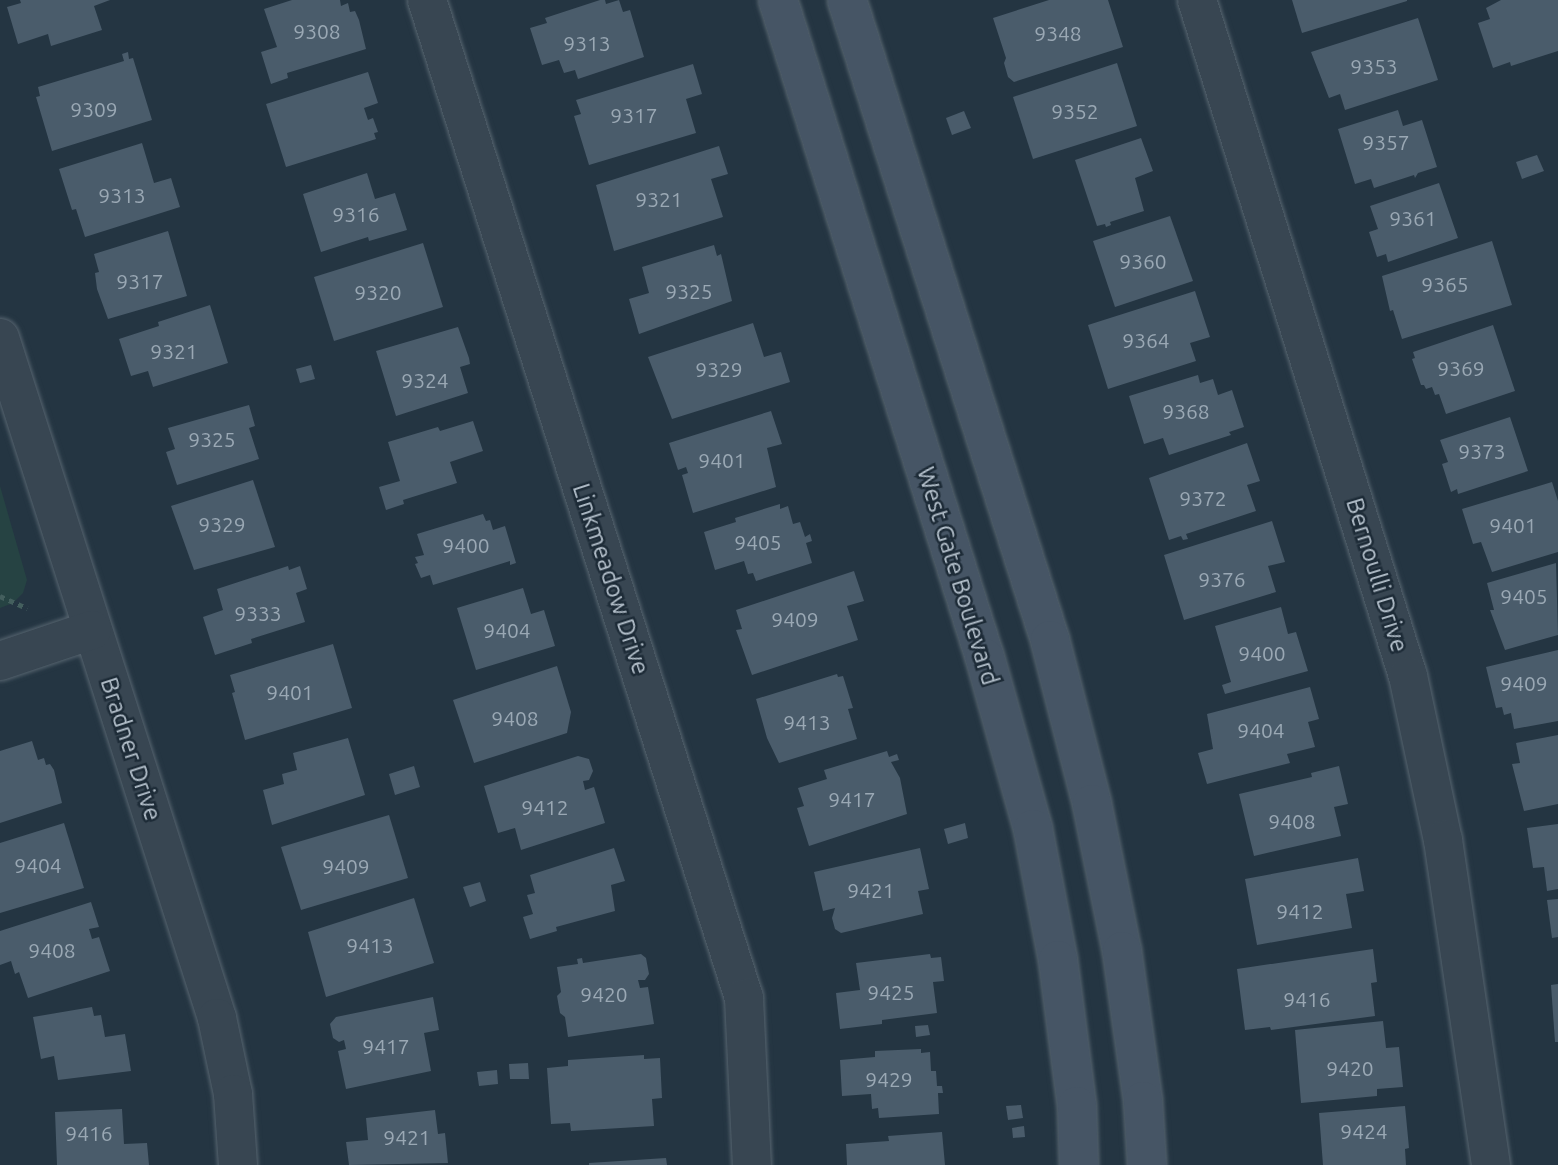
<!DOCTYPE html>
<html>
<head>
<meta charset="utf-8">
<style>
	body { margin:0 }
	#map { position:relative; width:1558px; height:1165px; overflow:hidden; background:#243542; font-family:Ubuntu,sans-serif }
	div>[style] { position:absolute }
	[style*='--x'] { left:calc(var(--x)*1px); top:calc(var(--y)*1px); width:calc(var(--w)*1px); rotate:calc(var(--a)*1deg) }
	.green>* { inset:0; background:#264343 }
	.building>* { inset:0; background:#4a5c6b }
	.path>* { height:4.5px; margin-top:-2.25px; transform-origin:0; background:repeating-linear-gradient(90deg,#445f5e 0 5px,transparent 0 10px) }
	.roads { filter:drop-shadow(0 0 2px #56646f) drop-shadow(0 0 2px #56646f) }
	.minor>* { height:38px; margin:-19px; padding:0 19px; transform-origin:19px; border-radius:19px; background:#384652 }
	.secondary>* { height:38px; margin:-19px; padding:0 19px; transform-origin:19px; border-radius:19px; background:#465565 }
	span { translate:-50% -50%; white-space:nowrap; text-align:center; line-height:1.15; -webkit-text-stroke:5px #1d2b37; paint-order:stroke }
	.number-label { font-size:21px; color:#9aa8b4 }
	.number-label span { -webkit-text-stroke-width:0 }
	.street-label { font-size:24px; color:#b5c1cc }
</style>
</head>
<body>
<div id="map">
	<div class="green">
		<div style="clip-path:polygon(0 486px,27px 580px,23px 593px,13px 603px,0 608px)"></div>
	</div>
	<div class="building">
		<div style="clip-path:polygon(20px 0,110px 0,94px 6px,102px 30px,51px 46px,48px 34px,18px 44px,7px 7px,21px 3px)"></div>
		<div style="clip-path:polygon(292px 0,340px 0,341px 6px,348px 3px,350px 12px,355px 11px,359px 20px,366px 49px,287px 73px,288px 78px,271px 84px,261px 52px,277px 47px,264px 9px)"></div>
		<div style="clip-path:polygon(600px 0,605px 0,606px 4px,619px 0,623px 12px,630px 10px,644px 57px,578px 79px,575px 70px,564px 73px,559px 60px,542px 65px,530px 28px,547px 23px,545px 18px)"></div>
		<div style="clip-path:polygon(1049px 0,1108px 0,1123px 47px,1014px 82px,1008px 77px,1004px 63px,1006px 58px,993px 18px)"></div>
		<div style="clip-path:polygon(1292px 0,1407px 0,1407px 1px,1302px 33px)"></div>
		<div style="clip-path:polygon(1501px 0,1558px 0,1558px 51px,1511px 66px,1510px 62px,1493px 68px,1478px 23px,1490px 19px,1486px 8px)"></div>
		<div style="clip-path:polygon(1418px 18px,1438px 80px,1345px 110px,1340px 94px,1329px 98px,1311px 52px)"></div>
		<div style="clip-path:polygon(128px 52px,129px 59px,133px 58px,152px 120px,52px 151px,36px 97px,40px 96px,38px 87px,124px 61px,122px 54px)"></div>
		<div style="clip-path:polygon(1117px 63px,1137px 126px,1033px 159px,1013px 97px)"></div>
		<div style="clip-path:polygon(693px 64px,702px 94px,686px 99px,696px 133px,589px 165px,574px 116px,581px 114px,576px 100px)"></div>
		<div style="clip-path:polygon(368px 72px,378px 103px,364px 108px,368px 120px,373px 118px,378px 132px,374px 133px,376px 139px,286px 167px,266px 104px)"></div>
		<div style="clip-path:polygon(1398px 110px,1403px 126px,1422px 120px,1437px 167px,1418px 173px,1415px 178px,1414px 175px,1374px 188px,1371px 179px,1355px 184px,1338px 129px)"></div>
		<div style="clip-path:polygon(964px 111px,971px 128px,952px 135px,946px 118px)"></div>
		<div style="clip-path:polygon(1141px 138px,1153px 171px,1135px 178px,1144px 211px,1110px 222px,1111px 225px,1106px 227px,1105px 224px,1097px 226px,1075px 160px)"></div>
		<div style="clip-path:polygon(142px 143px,154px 183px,171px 178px,180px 207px,85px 237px,76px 209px,72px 210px,59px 169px)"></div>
		<div style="clip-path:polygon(719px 146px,728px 174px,711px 179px,723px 217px,614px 251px,596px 185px)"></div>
		<div style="clip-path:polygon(1537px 155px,1544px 171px,1522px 179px,1516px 162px)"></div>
		<div style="clip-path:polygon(367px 173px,375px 199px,395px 193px,407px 230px,369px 241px,368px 237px,321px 252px,303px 194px)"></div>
		<div style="clip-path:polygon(1439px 183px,1458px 238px,1388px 262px,1386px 254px,1377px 257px,1369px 232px,1378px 229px,1370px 206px)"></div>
		<div style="clip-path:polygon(1170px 216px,1193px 281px,1115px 307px,1093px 241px)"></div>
		<div style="clip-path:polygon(168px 231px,187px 296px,108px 319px,97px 289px,95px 273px,99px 272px,94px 254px)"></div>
		<div style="clip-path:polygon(1492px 241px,1512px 305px,1402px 339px,1393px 310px,1390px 311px,1382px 276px)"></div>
		<div style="clip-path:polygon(423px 243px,443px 307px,334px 341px,314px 277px)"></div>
		<div style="clip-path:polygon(714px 245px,717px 256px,721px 254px,732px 301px,639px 334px,629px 299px,649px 293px,642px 267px)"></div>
		<div style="clip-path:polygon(1195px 291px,1210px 337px,1190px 343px,1196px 361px,1108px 389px,1088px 325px)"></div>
		<div style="clip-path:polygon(210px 305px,228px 363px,153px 387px,148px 371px,131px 376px,119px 339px,159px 326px,158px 322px)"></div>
		<div style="clip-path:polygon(753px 323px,764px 357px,781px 352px,790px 382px,672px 419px,648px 357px)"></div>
		<div style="clip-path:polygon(1493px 325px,1515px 391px,1446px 414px,1439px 394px,1435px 395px,1432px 387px,1426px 389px,1424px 385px,1421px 385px,1412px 359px,1415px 358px,1413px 352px)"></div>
		<div style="clip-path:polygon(458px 327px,469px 358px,470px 364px,460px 367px,468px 393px,396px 416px,376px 351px)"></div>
		<div style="clip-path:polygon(311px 365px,315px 379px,300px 383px,296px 369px)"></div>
		<div style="clip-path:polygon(1198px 375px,1200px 383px,1213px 379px,1218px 395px,1232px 390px,1244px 427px,1229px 432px,1231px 435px,1169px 455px,1163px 438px,1144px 444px,1129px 396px)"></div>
		<div style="clip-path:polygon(249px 405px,255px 426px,249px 428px,259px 459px,177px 485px,166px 452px,175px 449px,168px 428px)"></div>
		<div style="clip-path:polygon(771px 411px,782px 444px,767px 448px,776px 487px,693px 513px,682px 475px,688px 473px,686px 467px,678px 470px,669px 443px)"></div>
		<div style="clip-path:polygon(1510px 417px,1528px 471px,1458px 494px,1457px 489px,1451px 492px,1442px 464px,1448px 462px,1440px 440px)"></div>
		<div style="clip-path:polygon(473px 421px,483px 451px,450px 462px,457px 483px,403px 500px,404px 504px,386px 510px,379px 487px,400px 481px,388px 442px,438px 427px,440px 431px)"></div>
		<div style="clip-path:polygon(1247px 443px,1260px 481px,1247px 485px,1256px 511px,1186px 534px,1188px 539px,1183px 540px,1181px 536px,1169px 540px,1149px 478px)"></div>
		<div style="clip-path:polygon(253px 480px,275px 547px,194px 570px,171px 506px)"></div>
		<div style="clip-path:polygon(1552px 482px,1558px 501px,1558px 552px,1492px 572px,1481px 542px,1473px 544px,1462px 509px)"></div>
		<div style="clip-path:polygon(780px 504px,780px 509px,788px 506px,793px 524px,800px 522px,805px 537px,810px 534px,812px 541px,806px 543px,812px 563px,756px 581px,753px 573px,748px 574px,744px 561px,715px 570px,704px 532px,736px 522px,735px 518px)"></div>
		<div style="clip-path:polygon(483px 514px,486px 521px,490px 520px,493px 530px,505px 526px,516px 563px,510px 565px,510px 561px,433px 585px,430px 575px,421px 578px,415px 564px,418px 563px,415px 557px,424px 555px,417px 534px)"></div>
		<div style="clip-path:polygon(1272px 521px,1285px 562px,1268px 566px,1276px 592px,1184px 620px,1164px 555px)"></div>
		<div style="clip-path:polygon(1556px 563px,1558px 635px,1505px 650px,1490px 610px,1494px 610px,1487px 583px)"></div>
		<div style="clip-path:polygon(288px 566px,289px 570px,300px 566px,307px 589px,296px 593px,305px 622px,251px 639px,252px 643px,215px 655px,203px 617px,223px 610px,217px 589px)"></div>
		<div style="clip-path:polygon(854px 571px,864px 601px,847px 606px,858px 640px,752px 675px,736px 630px,742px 629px,736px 610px)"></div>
		<div style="clip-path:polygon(523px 588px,531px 614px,544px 610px,555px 646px,476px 670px,457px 608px)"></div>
		<div style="clip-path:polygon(1281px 607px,1288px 634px,1296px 632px,1308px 671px,1225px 694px,1222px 685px,1231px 682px,1215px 626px)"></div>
		<div style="clip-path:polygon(333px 644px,352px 708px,245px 740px,232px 693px,235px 692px,230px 675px)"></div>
		<div style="clip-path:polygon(1558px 650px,1558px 721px,1514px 729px,1511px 713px,1504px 715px,1502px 707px,1496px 708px,1486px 667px)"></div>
		<div style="clip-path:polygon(557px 666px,571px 712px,567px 733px,474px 763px,453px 700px)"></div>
		<div style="clip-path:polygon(837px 674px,838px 677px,843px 676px,853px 708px,848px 709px,857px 739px,779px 763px,767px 738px,756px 699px)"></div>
		<div style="clip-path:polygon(1310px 687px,1319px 719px,1308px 722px,1315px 747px,1287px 754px,1290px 763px,1207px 784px,1198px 753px,1213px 749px,1207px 714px)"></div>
		<div style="clip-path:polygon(1558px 735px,1558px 804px,1524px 811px,1512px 764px,1520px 763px,1516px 743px)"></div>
		<div style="clip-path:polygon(348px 738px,365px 795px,272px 825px,263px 790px,284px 784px,282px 774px,297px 770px,293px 753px)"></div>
		<div style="clip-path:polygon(32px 741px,38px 760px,44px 758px,46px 765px,50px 764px,54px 770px,62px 803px,0 823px,0 751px)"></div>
		<div style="clip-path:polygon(887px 751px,889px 757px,897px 754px,899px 760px,891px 762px,900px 778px,907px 814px,809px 846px,797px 808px,804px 806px,798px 788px,827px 779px,824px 770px)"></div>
		<div style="clip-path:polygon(578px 756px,589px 759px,593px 771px,589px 780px,583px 781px,585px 790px,594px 787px,605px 823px,521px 850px,515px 828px,498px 833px,484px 786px)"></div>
		<div style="clip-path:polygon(414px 766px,420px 787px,395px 795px,389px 774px)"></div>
		<div style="clip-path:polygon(1339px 766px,1348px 804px,1334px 807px,1341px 836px,1254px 856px,1239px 794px,1312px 777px,1311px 773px)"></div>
		<div style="clip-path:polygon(389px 815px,408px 878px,301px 910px,281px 847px)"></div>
		<div style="clip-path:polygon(64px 823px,84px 888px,0 913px,0 843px)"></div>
		<div style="clip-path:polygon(965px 823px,968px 838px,948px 844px,944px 829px)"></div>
		<div style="clip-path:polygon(1558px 824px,1558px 889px,1547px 891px,1544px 867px,1533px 868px,1527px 828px)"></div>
		<div style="clip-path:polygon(614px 848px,625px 881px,611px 885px,615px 911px,556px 927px,557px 931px,530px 939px,523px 917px,533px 914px,527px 895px,535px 893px,530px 875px)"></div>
		<div style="clip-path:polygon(920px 848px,929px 889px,918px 891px,923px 914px,841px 933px,835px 929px,832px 918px,835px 908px,823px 911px,814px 872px)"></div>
		<div style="clip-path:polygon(1358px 858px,1364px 891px,1346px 894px,1352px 928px,1257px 945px,1245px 879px)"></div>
		<div style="clip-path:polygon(480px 882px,486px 901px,470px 907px,463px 887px)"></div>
		<div style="clip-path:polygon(414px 898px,434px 963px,326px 997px,308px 932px)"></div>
		<div style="clip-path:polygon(1558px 899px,1558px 937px,1552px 938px,1547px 900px)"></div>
		<div style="clip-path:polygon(91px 902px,99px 927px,89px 929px,92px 939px,99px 937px,110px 971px,28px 998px,19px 972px,15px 974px,11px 961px,0 965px,0 931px)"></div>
		<div style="clip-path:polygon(1373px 949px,1377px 982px,1371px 983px,1375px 1016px,1271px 1030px,1270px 1027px,1245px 1030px,1237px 969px)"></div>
		<div style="clip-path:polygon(641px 954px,646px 958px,649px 974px,645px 980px,638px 980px,640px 988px,648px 987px,654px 1024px,568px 1037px,565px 1017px,560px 1013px,557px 996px,561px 992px,557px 967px,578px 964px,577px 959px,582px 958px,583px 963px)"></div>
		<div style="clip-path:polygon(930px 954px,931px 958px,941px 957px,944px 981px,933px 982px,937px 1013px,882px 1020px,882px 1024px,840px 1029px,836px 993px,860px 990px,856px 963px)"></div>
		<div style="clip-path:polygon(1558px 984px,1558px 1042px,1555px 1042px,1551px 985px)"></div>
		<div style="clip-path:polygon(433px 997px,439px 1030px,424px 1033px,431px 1071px,346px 1089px,338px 1051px,346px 1049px,344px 1040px,339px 1042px,333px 1038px,330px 1024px,336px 1017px)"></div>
		<div style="clip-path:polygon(92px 1007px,94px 1016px,101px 1015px,105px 1037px,125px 1034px,131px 1071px,58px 1080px,54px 1056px,41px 1059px,33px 1017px)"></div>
		<div style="clip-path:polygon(1383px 1021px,1386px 1048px,1399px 1047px,1403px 1087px,1377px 1089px,1377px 1096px,1301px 1103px,1295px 1030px)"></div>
		<div style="clip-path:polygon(928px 1025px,930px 1035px,916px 1037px,915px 1026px)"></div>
		<div style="clip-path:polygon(921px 1049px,921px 1053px,930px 1052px,931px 1071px,936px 1071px,937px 1086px,942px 1086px,943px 1093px,938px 1093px,939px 1114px,879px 1118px,878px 1108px,872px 1109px,871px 1094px,842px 1096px,840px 1060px,875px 1057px,875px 1051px)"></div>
		<div style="clip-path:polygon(644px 1055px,644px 1059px,660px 1058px,662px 1098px,652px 1099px,654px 1126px,571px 1131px,570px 1123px,551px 1124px,547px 1068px,568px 1066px,568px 1060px)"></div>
		<div style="clip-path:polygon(528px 1063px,529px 1079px,510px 1079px,509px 1064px)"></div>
		<div style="clip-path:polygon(497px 1070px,498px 1084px,479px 1086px,477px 1072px)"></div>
		<div style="clip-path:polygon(1021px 1105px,1023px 1118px,1008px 1120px,1006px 1106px)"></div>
		<div style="clip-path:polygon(1405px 1106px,1409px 1148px,1405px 1149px,1406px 1165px,1323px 1165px,1319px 1113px)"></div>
		<div style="clip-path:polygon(122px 1109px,124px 1144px,147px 1143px,149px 1165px,57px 1165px,55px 1112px)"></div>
		<div style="clip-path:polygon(435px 1110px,438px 1134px,445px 1133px,448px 1163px,349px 1165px,346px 1142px,368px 1140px,366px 1118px)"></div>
		<div style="clip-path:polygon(1024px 1126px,1025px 1137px,1013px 1138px,1012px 1128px)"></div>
		<div style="clip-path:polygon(942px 1132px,945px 1165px,847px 1165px,846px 1144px,889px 1141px,888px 1136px)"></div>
		<div style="clip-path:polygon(666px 1158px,667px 1165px,589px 1165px,589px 1163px)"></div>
	</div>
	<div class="path">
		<div style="--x:0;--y:596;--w:30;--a:24"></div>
	</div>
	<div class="roads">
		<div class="minor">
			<div style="--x:427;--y:0;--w:1047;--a:72.38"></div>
			<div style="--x:744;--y:998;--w:167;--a:87.3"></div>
			<div style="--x:1197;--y:0;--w:708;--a:72.67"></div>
			<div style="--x:1408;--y:676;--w:168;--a:78"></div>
			<div style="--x:1443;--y:840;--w:329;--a:81.6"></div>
			<div style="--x:0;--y:338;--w:714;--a:72.3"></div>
			<div style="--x:217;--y:1018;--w:78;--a:78.1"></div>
			<div style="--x:233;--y:1094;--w:71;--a:86"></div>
			<div style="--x:0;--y:661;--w:97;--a:-18.6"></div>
		</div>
		<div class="secondary">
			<div style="--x:778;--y:0;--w:690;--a:72.54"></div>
			<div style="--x:985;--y:658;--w:178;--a:74.3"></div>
			<div style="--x:1033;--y:829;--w:133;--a:79.2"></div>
			<div style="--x:1058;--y:960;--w:147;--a:82.6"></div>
			<div style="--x:1077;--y:1106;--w:59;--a:88.1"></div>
			<div style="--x:847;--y:0;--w:671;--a:72.4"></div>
			<div style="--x:1050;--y:640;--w:169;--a:75.6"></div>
			<div style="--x:1092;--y:804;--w:150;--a:78.5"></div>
			<div style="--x:1122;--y:951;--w:151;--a:82"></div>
			<div style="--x:1143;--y:1101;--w:64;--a:86.4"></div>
		</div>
	</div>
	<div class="number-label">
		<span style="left:317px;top:31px">9308</span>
		<span style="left:1058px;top:33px">9348</span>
		<span style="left:587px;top:43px">9313</span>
		<span style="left:1374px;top:66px">9353</span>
		<span style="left:94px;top:109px">9309</span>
		<span style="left:1075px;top:111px">9352</span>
		<span style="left:634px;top:115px">9317</span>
		<span style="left:1386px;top:142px">9357</span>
		<span style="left:122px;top:195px">9313</span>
		<span style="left:659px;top:199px">9321</span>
		<span style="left:356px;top:214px">9316</span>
		<span style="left:1413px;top:218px">9361</span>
		<span style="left:1143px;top:261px">9360</span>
		<span style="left:140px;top:281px">9317</span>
		<span style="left:1445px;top:284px">9365</span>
		<span style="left:689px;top:291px">9325</span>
		<span style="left:378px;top:292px">9320</span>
		<span style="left:1146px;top:340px">9364</span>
		<span style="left:174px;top:351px">9321</span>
		<span style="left:1461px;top:368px">9369</span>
		<span style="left:719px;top:369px">9329</span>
		<span style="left:425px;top:380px">9324</span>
		<span style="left:1186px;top:411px">9368</span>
		<span style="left:212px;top:439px">9325</span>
		<span style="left:1482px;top:451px">9373</span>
		<span style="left:722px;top:460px">9401</span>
		<span style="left:1203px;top:498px">9372</span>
		<span style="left:222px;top:524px">9329</span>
		<span style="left:1513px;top:525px">9401</span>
		<span style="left:758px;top:542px">9405</span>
		<span style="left:466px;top:545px">9400</span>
		<span style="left:1222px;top:579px">9376</span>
		<span style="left:1524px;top:596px">9405</span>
		<span style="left:258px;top:613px">9333</span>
		<span style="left:795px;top:619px">9409</span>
		<span style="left:507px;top:630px">9404</span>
		<span style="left:1262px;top:653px">9400</span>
		<span style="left:1524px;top:683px">9409</span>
		<span style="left:290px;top:692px">9401</span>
		<span style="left:515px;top:718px">9408</span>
		<span style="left:807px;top:722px">9413</span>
		<span style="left:1261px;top:730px">9404</span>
		<span style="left:852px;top:799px">9417</span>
		<span style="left:545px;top:807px">9412</span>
		<span style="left:1292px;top:821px">9408</span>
		<span style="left:38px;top:865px">9404</span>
		<span style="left:346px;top:866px">9409</span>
		<span style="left:871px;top:890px">9421</span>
		<span style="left:1300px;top:911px">9412</span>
		<span style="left:370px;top:945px">9413</span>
		<span style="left:52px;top:950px">9408</span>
		<span style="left:891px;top:992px">9425</span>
		<span style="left:604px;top:994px">9420</span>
		<span style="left:1307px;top:999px">9416</span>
		<span style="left:386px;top:1046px">9417</span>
		<span style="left:1350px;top:1068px">9420</span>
		<span style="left:889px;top:1079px">9429</span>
		<span style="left:1364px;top:1131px">9424</span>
		<span style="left:89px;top:1133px">9416</span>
		<span style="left:407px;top:1137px">9421</span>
	</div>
	<div class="street-label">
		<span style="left:1377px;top:575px;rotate:73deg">Bernoulli Drive</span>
		<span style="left:958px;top:576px;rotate:73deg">West Gate Boulevard</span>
		<span style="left:611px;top:579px;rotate:72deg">Linkmeadow Drive</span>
		<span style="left:131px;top:749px;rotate:72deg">Bradner Drive</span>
	</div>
</div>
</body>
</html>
